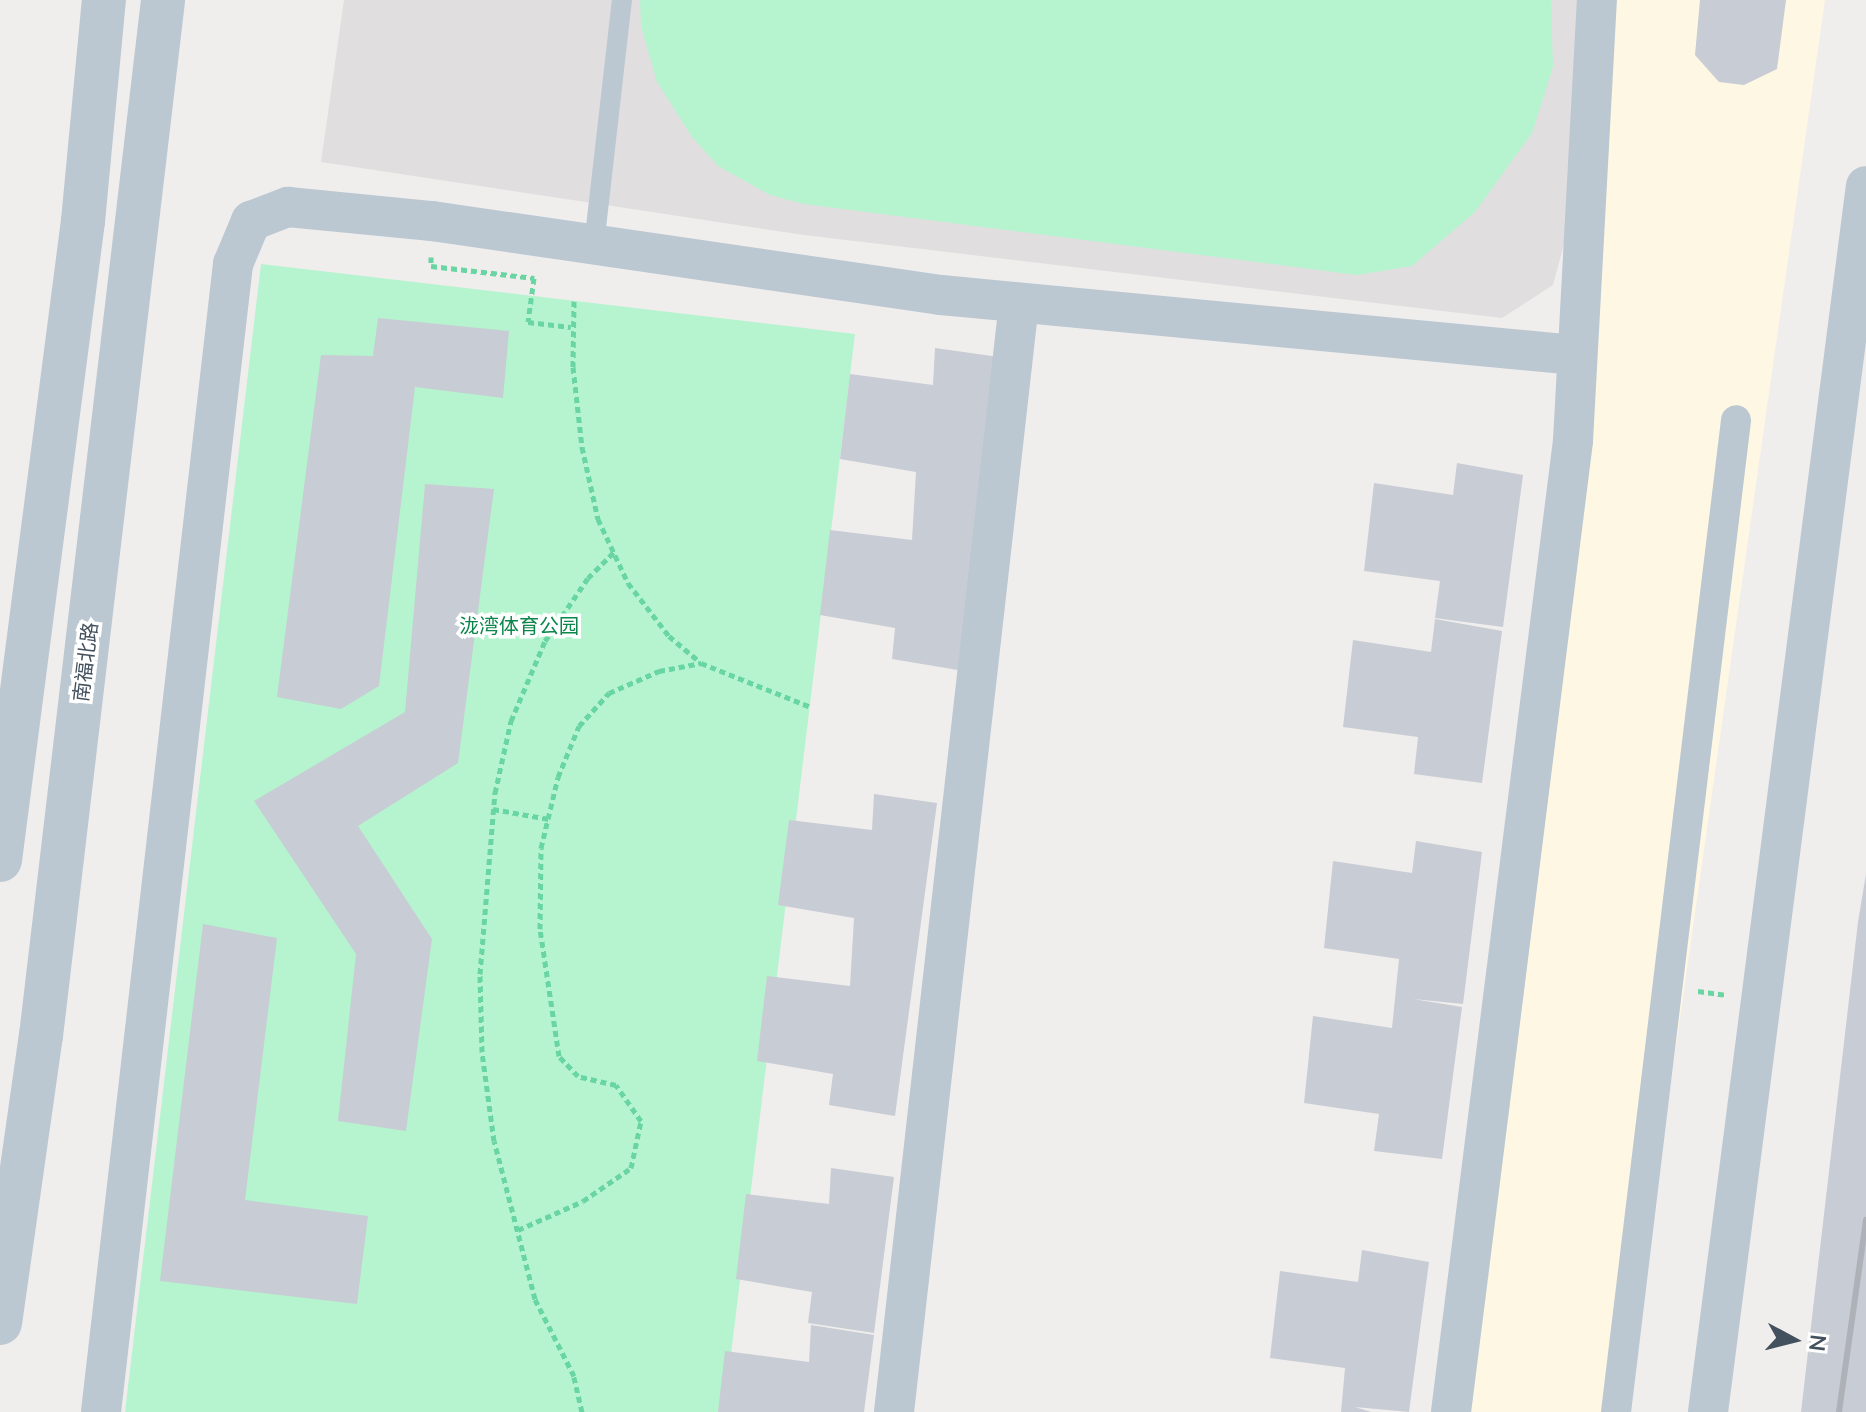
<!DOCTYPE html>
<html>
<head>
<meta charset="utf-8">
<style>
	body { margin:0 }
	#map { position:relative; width:1866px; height:1412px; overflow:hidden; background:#f0eded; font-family:Mulish,"Noto Sans SC",sans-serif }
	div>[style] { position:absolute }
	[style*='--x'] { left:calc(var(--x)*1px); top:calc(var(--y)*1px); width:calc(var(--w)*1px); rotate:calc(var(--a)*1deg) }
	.commercial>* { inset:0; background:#fef7e3 }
	.education>* { inset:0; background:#e1dedf }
	.green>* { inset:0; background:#b5f4cf }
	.building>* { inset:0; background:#c8ccd4 }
	.path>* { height:5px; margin-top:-2.5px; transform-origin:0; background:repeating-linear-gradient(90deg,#69d5a2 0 6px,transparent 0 10px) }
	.service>* { height:20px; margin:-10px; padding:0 10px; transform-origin:10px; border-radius:10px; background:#bbc7d1 }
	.pedestrian>* { height:30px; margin:-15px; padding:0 15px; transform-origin:15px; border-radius:15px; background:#bbc7d1 }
	.minor>* { height:40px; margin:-20px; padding:0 20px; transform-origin:20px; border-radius:20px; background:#bbc7d1 }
	.tertiary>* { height:44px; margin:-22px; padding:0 22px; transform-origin:22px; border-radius:22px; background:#bbc7d1 }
	.rail>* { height:6px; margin:-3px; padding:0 3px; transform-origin:3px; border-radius:3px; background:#aeb2b8 }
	span { translate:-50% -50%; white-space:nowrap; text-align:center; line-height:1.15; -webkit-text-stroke:7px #fff; paint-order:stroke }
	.park-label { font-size:20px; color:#0c864b }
	.street-label { font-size:20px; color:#43505d }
	.north { position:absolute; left:1754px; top:1300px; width:80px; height:80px; -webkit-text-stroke:6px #fff; paint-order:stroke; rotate:97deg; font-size:22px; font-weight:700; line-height:32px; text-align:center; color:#43505d }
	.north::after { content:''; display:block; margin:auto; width:28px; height:36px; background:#43505d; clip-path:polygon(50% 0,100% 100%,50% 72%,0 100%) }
</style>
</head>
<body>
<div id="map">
	<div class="commercial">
		<div style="clip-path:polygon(1597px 0,1825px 0,1650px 1229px,1629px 1412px,1452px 1412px,1573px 442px)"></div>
	</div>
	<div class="education">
		<div style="clip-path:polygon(344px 0,1578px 0,1570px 222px,1553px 285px,1502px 318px,804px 235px,321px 162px)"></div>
	</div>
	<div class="green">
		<div style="clip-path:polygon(640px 0,1551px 0,1553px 67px,1532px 133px,1475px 212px,1412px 266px,1357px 275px,804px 204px,770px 195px,718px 166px,692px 137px,657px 82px,641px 26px)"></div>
		<div style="clip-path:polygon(261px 264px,855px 334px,724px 1412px,125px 1412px)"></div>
	</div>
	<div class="building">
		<div style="clip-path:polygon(1700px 0,1786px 0,1777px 69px,1744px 85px,1719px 82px,1695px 55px)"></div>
		<div style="clip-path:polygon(378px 318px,509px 331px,503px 398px,415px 387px,379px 686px,341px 709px,277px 697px,321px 355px,373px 356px)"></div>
		<div style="clip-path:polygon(935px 348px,999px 357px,958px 670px,892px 659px,895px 628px,820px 615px,830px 530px,912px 540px,916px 472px,840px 459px,850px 374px,933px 385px)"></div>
		<div style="clip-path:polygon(1457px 463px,1523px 475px,1503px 627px,1435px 618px,1440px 581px,1364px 571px,1374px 483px,1453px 495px)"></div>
		<div style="clip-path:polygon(425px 484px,494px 489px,458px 763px,358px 826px,432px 939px,406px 1131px,338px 1121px,356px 954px,254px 801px,405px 712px)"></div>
		<div style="clip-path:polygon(1435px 619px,1502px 631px,1482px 783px,1414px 774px,1418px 737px,1343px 727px,1353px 640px,1431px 652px)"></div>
		<div style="clip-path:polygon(874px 794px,937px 803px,895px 1116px,829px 1105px,833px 1074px,757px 1061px,767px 976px,850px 986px,854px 918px,778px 905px,789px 820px,872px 830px)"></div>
		<div style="clip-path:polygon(1416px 841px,1482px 852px,1463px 1004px,1413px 999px,1462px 1007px,1442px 1159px,1374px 1151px,1379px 1114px,1304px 1103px,1313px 1016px,1392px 1028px,1399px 959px,1324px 948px,1333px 861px,1412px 873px)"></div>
		<div style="clip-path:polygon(1866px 874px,1866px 1412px,1801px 1412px,1858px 922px)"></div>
		<div style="clip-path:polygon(203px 924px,277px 938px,245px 1200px,368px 1216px,357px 1304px,160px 1281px)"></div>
		<div style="clip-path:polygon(831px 1168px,894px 1177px,874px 1333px,808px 1323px,812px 1292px,736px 1279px,746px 1194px,829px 1204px)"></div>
		<div style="clip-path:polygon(1362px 1250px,1429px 1262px,1409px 1412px,1355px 1407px,1371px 1412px,1341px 1412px,1345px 1368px,1270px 1358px,1280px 1271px,1358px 1282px)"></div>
		<div style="clip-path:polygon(811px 1325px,874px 1335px,864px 1412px,718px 1412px,725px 1351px,809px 1362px)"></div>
	</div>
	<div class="path">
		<div style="--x:431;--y:257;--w:9;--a:90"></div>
		<div style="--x:431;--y:266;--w:104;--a:6.6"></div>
		<div style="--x:534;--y:278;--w:44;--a:97.8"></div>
		<div style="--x:528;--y:322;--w:43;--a:6.6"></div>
		<div style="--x:574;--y:301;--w:66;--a:90.9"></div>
		<div style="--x:573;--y:367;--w:81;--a:83.6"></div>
		<div style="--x:582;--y:447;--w:74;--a:77.5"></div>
		<div style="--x:598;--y:519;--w:71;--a:64.9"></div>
		<div style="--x:628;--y:583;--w:67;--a:52.3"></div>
		<div style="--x:669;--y:636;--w:40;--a:40"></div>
		<div style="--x:493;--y:809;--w:57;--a:10.1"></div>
		<div style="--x:1698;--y:991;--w:29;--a:8"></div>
		<div style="--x:518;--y:1230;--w:71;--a:-24"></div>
		<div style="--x:583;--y:1201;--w:58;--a:-34.5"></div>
		<div style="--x:631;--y:1168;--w:48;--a:-78"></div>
		<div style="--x:641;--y:1121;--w:44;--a:-124.8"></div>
		<div style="--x:616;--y:1085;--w:39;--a:-167"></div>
		<div style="--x:578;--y:1076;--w:28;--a:-134"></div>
		<div style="--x:559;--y:1056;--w:128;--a:-98.5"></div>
		<div style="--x:540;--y:929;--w:81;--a:-89.3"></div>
		<div style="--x:541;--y:848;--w:73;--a:-76.5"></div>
		<div style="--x:558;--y:777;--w:55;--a:-67.6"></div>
		<div style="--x:579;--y:726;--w:45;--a:-47.7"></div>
		<div style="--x:609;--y:693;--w:55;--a:-23.7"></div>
		<div style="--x:659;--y:671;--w:43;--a:-10.8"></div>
		<div style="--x:701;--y:663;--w:118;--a:21.8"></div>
		<div style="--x:582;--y:1412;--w:37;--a:-103"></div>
		<div style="--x:574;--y:1376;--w:86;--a:-116.9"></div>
		<div style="--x:535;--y:1299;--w:163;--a:-104.5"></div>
		<div style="--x:494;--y:1141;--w:90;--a:-97.7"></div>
		<div style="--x:482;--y:1052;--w:78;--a:-91.5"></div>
		<div style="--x:480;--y:974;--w:182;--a:-85.3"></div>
		<div style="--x:495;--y:793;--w:74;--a:-77.5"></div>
		<div style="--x:511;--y:721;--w:87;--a:-67"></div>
		<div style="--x:545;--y:641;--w:76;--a:-55.7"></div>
		<div style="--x:588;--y:578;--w:37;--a:-45"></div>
	</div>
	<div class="service">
		<div style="--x:594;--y:245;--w:247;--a:-83.5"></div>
	</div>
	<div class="pedestrian">
		<div style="--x:1616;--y:1412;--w:999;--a:-83.1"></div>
	</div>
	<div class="minor">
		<div style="--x:101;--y:1412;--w:1156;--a:-83.44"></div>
		<div style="--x:233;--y:264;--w:47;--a:-67.3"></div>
		<div style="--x:251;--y:221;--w:40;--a:-21"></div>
		<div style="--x:288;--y:207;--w:145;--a:5.6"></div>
		<div style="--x:432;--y:221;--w:514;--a:8.27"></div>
		<div style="--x:941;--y:295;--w:638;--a:5.4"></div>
		<div style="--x:894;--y:1412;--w:1116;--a:-83.57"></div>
		<div style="--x:1451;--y:1412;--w:979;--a:-82.84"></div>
		<div style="--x:1573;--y:441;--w:442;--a:-86.9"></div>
		<div style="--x:1708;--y:1412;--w:1236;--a:-82.66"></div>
	</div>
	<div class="tertiary">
		<div style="--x:0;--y:860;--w:644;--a:-82.6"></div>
		<div style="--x:83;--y:221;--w:222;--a:-84.6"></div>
		<div style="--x:0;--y:1323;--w:290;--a:-81.9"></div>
		<div style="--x:41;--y:1036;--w:1043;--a:-83.28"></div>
	</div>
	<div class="rail">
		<div style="--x:1839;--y:1412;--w:194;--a:-82"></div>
	</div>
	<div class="park-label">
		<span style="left:519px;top:625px">泷湾体育公园</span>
	</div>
	<div class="street-label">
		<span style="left:85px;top:662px;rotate:-83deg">南福北路</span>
	</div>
	<div class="north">N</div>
</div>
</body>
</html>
